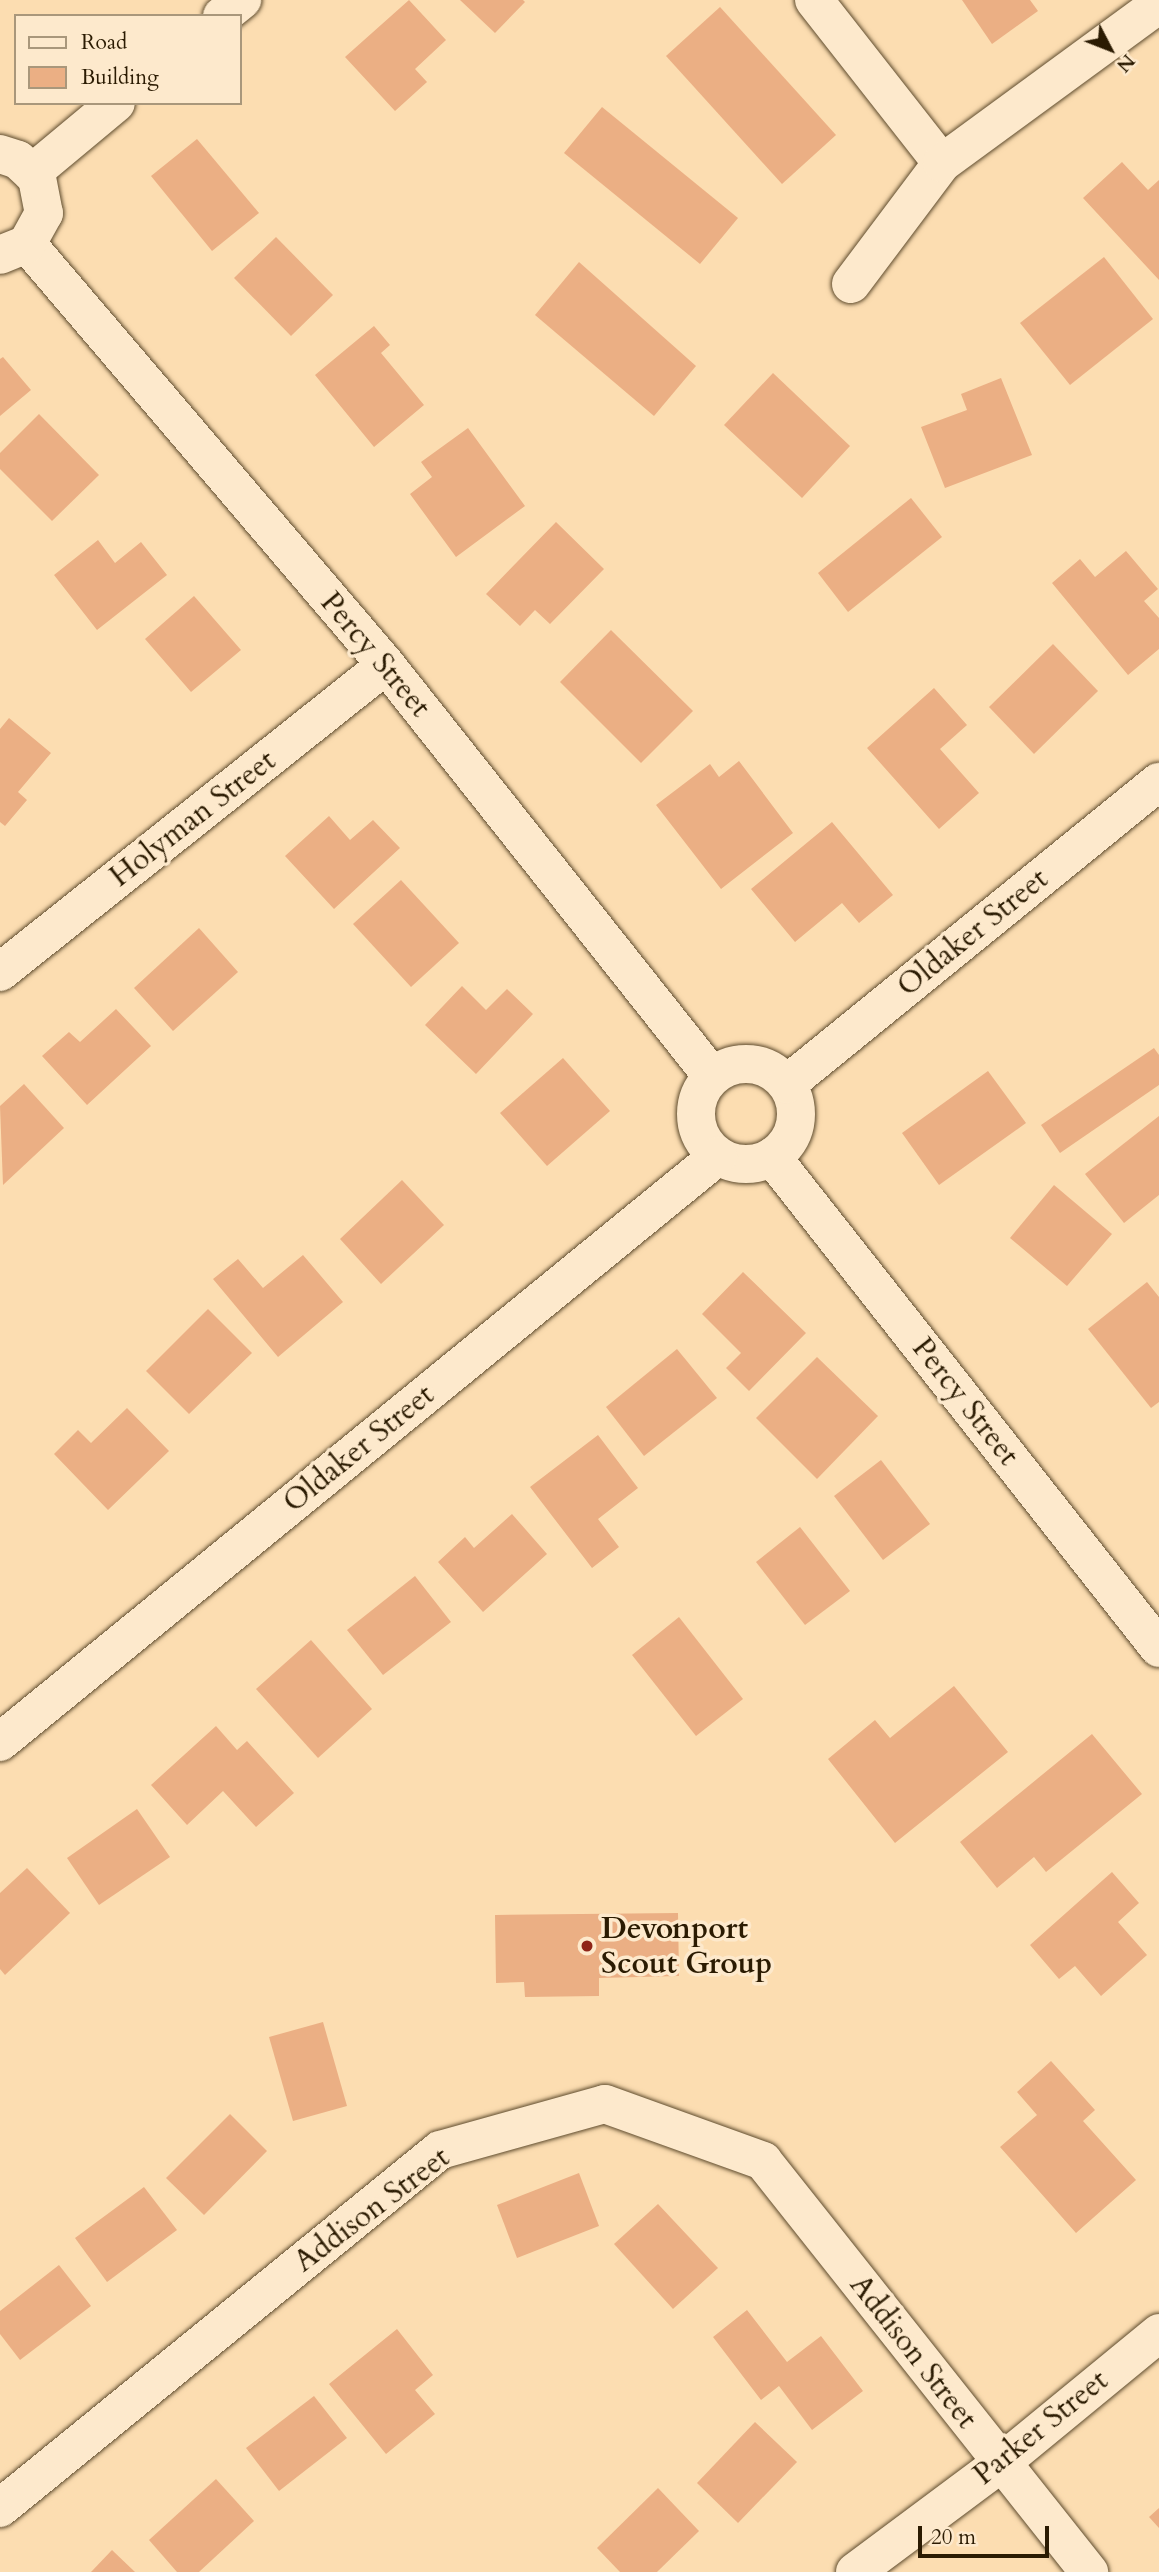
<!DOCTYPE html>
<html>
<head>
<meta charset="utf-8">
<style>
	body { margin:0 }
	#map { position:relative; width:1159px; height:2572px; overflow:hidden; background:#fcddb1; font-family:Cardo,serif }
	div>[style] { position:absolute }
	[style*='--x'] { left:calc(var(--x)*1px); top:calc(var(--y)*1px); width:calc(var(--w)*1px); rotate:calc(var(--a)*1deg) }
	.building>* { inset:0; background:#ebaf84 }
	.roads { filter:drop-shadow(0 0 2px #5f4c2e) drop-shadow(0 0 2px #5f4c2e) }
	.minor>* { height:38px; margin:-19px; padding:0 19px; transform-origin:19px; border-radius:19px; background:#fde9cc }
	.tertiary>* { height:38px; margin:-19px; padding:0 19px; transform-origin:19px; border-radius:19px; background:#fde9cc }
	.tertiary>.ring { margin:-19px; padding:0; box-sizing:content-box; background:none; border:38px solid #fde9cc; border-radius:50% }
	.dots>* { width:19px; height:19px; translate:-50% -50%; box-sizing:border-box; border:4px solid #fde9cc; border-radius:50% }
	span { translate:-50% -50%; white-space:nowrap; text-align:center; line-height:1.15; -webkit-text-stroke:7px #fde9cc; paint-order:stroke }
	.street-label { font-size:30px; color:#2b1b02 }
	.poi-label { font-size:30px; color:#2b1b02; font-weight:700 }
	.left { translate:0 -50%; text-align:left }
	.legend { position:absolute; left:14px; top:14px; width:228px; height:91px; box-sizing:border-box; background:#fde9cc; border:2px solid #a9977b; margin:0; padding:9px 12px; list-style:none; font-size:21px; color:#2b1b02 }
	.legend li { display:flex; align-items:center; gap:14px; height:35px }
	.legend b { width:35px; border:2px solid #a9977b }
	.north { position:absolute; left:1075px; top:14px; width:70px; height:70px; -webkit-text-stroke:5px #fde9cc; paint-order:stroke; rotate:132deg; font-size:19px; font-weight:700; line-height:28px; text-align:center; color:#2b1b02 }
	.north::after { content:''; display:block; margin:auto; width:24px; height:32px; background:#2b1b02; clip-path:polygon(50% 0,100% 100%,50% 72%,0 100%) }
	.scale { position:absolute; left:918px; top:2526px; width:131px; height:32px; box-sizing:border-box; border:4px solid #2b1b02; border-top:0; padding-left:9px; font-size:21px; line-height:24px; white-space:nowrap; color:#2b1b02; -webkit-text-stroke:5px #fde9cc; paint-order:stroke }
</style>
</head>
<body>
<div id="map">
	<div class="building">
		<div style="clip-path:polygon(409px 0,446px 40px,415px 69px,427px 82px,395px 111px,345px 57px)"></div>
		<div style="clip-path:polygon(460px 0,523px 0,525px 2px,495px 33px)"></div>
		<div style="clip-path:polygon(962px 0,1030px 0,1038px 11px,992px 44px)"></div>
		<div style="clip-path:polygon(720px 7px,836px 135px,782px 184px,666px 56px)"></div>
		<div style="clip-path:polygon(602px 107px,738px 218px,700px 264px,564px 153px)"></div>
		<div style="clip-path:polygon(197px 139px,259px 213px,212px 251px,151px 176px)"></div>
		<div style="clip-path:polygon(1122px 162px,1148px 190px,1159px 180px,1159px 280px,1083px 198px)"></div>
		<div style="clip-path:polygon(276px 237px,333px 295px,291px 336px,234px 278px)"></div>
		<div style="clip-path:polygon(1104px 257px,1153px 319px,1070px 385px,1020px 323px)"></div>
		<div style="clip-path:polygon(579px 262px,696px 366px,654px 416px,535px 315px)"></div>
		<div style="clip-path:polygon(374px 326px,390px 345px,381px 353px,424px 405px,374px 447px,315px 375px)"></div>
		<div style="clip-path:polygon(3px 357px,31px 390px,0 416px,0 359px)"></div>
		<div style="clip-path:polygon(773px 373px,850px 446px,802px 498px,724px 425px)"></div>
		<div style="clip-path:polygon(1001px 378px,1032px 455px,945px 488px,921px 427px,967px 410px,961px 394px)"></div>
		<div style="clip-path:polygon(39px 414px,99px 475px,52px 521px,0 469px,0 453px)"></div>
		<div style="clip-path:polygon(468px 428px,525px 506px,456px 557px,410px 494px,432px 477px,421px 462px)"></div>
		<div style="clip-path:polygon(911px 498px,942px 537px,848px 612px,818px 573px)"></div>
		<div style="clip-path:polygon(556px 522px,604px 569px,550px 624px,535px 610px,520px 626px,486px 594px)"></div>
		<div style="clip-path:polygon(98px 540px,115px 563px,141px 542px,167px 575px,97px 630px,54px 575px)"></div>
		<div style="clip-path:polygon(1126px 551px,1158px 589px,1144px 601px,1159px 618px,1159px 649px,1128px 675px,1052px 583px,1080px 559px,1095px 577px)"></div>
		<div style="clip-path:polygon(194px 596px,241px 650px,191px 692px,145px 639px)"></div>
		<div style="clip-path:polygon(611px 630px,693px 711px,641px 763px,560px 682px)"></div>
		<div style="clip-path:polygon(1053px 644px,1098px 691px,1034px 754px,989px 707px)"></div>
		<div style="clip-path:polygon(934px 688px,967px 725px,940px 749px,979px 793px,939px 829px,867px 748px)"></div>
		<div style="clip-path:polygon(9px 718px,51px 753px,18px 792px,27px 800px,5px 826px,0 822px,0 729px)"></div>
		<div style="clip-path:polygon(739px 761px,793px 833px,721px 889px,656px 805px,710px 764px,719px 777px)"></div>
		<div style="clip-path:polygon(329px 816px,350px 840px,373px 820px,400px 848px,334px 909px,285px 856px)"></div>
		<div style="clip-path:polygon(832px 822px,893px 895px,859px 923px,842px 903px,795px 942px,751px 889px)"></div>
		<div style="clip-path:polygon(401px 880px,459px 943px,411px 987px,353px 924px)"></div>
		<div style="clip-path:polygon(199px 928px,238px 972px,173px 1031px,134px 988px)"></div>
		<div style="clip-path:polygon(462px 986px,486px 1010px,507px 989px,533px 1014px,476px 1074px,425px 1025px)"></div>
		<div style="clip-path:polygon(116px 1009px,151px 1046px,87px 1105px,42px 1056px,69px 1032px,80px 1042px)"></div>
		<div style="clip-path:polygon(1154px 1048px,1159px 1055px,1159px 1085px,1060px 1153px,1041px 1125px)"></div>
		<div style="clip-path:polygon(563px 1058px,610px 1111px,547px 1166px,500px 1113px)"></div>
		<div style="clip-path:polygon(988px 1071px,1026px 1123px,939px 1185px,902px 1133px)"></div>
		<div style="clip-path:polygon(24px 1084px,64px 1128px,3px 1185px,0 1106px)"></div>
		<div style="clip-path:polygon(1159px 1116px,1159px 1195px,1124px 1223px,1085px 1174px)"></div>
		<div style="clip-path:polygon(402px 1180px,444px 1225px,381px 1284px,340px 1239px)"></div>
		<div style="clip-path:polygon(1054px 1185px,1112px 1234px,1067px 1286px,1010px 1238px)"></div>
		<div style="clip-path:polygon(303px 1255px,343px 1302px,278px 1357px,213px 1279px,238px 1259px,263px 1288px)"></div>
		<div style="clip-path:polygon(743px 1272px,806px 1333px,749px 1391px,726px 1368px,741px 1353px,702px 1314px)"></div>
		<div style="clip-path:polygon(1147px 1282px,1159px 1297px,1159px 1402px,1151px 1408px,1088px 1329px)"></div>
		<div style="clip-path:polygon(208px 1309px,252px 1353px,189px 1414px,146px 1371px)"></div>
		<div style="clip-path:polygon(677px 1349px,717px 1398px,644px 1456px,606px 1407px)"></div>
		<div style="clip-path:polygon(817px 1357px,878px 1416px,817px 1479px,756px 1418px)"></div>
		<div style="clip-path:polygon(127px 1408px,169px 1451px,108px 1510px,54px 1454px,78px 1430px,91px 1443px)"></div>
		<div style="clip-path:polygon(598px 1435px,638px 1488px,598px 1519px,619px 1547px,592px 1568px,530px 1487px)"></div>
		<div style="clip-path:polygon(881px 1460px,930px 1524px,883px 1560px,834px 1496px)"></div>
		<div style="clip-path:polygon(512px 1514px,547px 1554px,483px 1612px,438px 1562px,465px 1537px,474px 1548px)"></div>
		<div style="clip-path:polygon(800px 1527px,850px 1591px,805px 1625px,756px 1562px)"></div>
		<div style="clip-path:polygon(415px 1576px,451px 1622px,383px 1675px,347px 1630px)"></div>
		<div style="clip-path:polygon(679px 1617px,743px 1699px,696px 1736px,632px 1655px)"></div>
		<div style="clip-path:polygon(311px 1640px,372px 1709px,318px 1758px,256px 1689px)"></div>
		<div style="clip-path:polygon(954px 1686px,1008px 1752px,895px 1843px,828px 1759px,875px 1720px,890px 1738px)"></div>
		<div style="clip-path:polygon(216px 1726px,237px 1750px,247px 1741px,294px 1793px,256px 1827px,223px 1791px,187px 1825px,151px 1785px)"></div>
		<div style="clip-path:polygon(1092px 1734px,1142px 1794px,1046px 1872px,1034px 1857px,997px 1888px,960px 1842px)"></div>
		<div style="clip-path:polygon(137px 1809px,170px 1857px,99px 1905px,67px 1858px)"></div>
		<div style="clip-path:polygon(27px 1868px,70px 1913px,5px 1975px,0 1969px,0 1893px)"></div>
		<div style="clip-path:polygon(1112px 1872px,1139px 1903px,1118px 1922px,1147px 1955px,1101px 1996px,1075px 1966px,1059px 1979px,1030px 1945px)"></div>
		<div style="clip-path:polygon(678px 1913px,679px 1976px,599px 1978px,599px 1996px,525px 1997px,524px 1982px,496px 1983px,495px 1915px)"></div>
		<div style="clip-path:polygon(323px 2022px,347px 2106px,293px 2121px,269px 2037px)"></div>
		<div style="clip-path:polygon(1051px 2061px,1095px 2110px,1083px 2121px,1136px 2180px,1076px 2233px,1000px 2147px,1037px 2115px,1017px 2092px)"></div>
		<div style="clip-path:polygon(230px 2114px,267px 2151px,204px 2215px,166px 2178px)"></div>
		<div style="clip-path:polygon(579px 2173px,599px 2226px,517px 2258px,497px 2205px)"></div>
		<div style="clip-path:polygon(144px 2187px,177px 2230px,107px 2282px,75px 2238px)"></div>
		<div style="clip-path:polygon(658px 2204px,718px 2268px,673px 2309px,614px 2244px)"></div>
		<div style="clip-path:polygon(59px 2265px,91px 2306px,20px 2360px,0 2334px,0 2311px)"></div>
		<div style="clip-path:polygon(747px 2310px,787px 2362px,821px 2336px,863px 2391px,812px 2430px,779px 2386px,761px 2400px,713px 2337px)"></div>
		<div style="clip-path:polygon(397px 2329px,433px 2375px,415px 2390px,435px 2414px,386px 2454px,329px 2384px)"></div>
		<div style="clip-path:polygon(314px 2396px,347px 2438px,279px 2491px,246px 2448px)"></div>
		<div style="clip-path:polygon(755px 2422px,797px 2462px,738px 2523px,697px 2483px)"></div>
		<div style="clip-path:polygon(216px 2479px,254px 2521px,199px 2572px,177px 2572px,149px 2540px)"></div>
		<div style="clip-path:polygon(658px 2488px,699px 2531px,657px 2572px,620px 2572px,597px 2548px)"></div>
		<div style="clip-path:polygon(1159px 2508px,1159px 2528px,1149px 2517px)"></div>
		<div style="clip-path:polygon(112px 2550px,135px 2572px,91px 2572px)"></div>
	</div>
	<div class="roads">
		<div class="minor">
			<div style="--x:814;--y:0;--w:207;--a:51.9"></div>
			<div style="--x:27;--y:244;--w:553;--a:49.54"></div>
			<div style="--x:386;--y:665;--w:525;--a:51.58"></div>
			<div style="--x:851;--y:284;--w:151;--a:-53.1"></div>
			<div style="--x:942;--y:163;--w:269;--a:-36.2"></div>
			<div style="--x:0;--y:972;--w:493;--a:-38.5"></div>
			<div style="--x:772;--y:1157;--w:625;--a:51.76"></div>
			<div style="--x:0;--y:2508;--w:567;--a:-39.13"></div>
			<div style="--x:440;--y:2150;--w:171;--a:-15.6"></div>
			<div style="--x:605;--y:2104;--w:168;--a:19.8"></div>
			<div style="--x:763;--y:2161;--w:525;--a:51.58"></div>
			<div style="--x:855;--y:2572;--w:182;--a:-36.7"></div>
			<div style="--x:1001;--y:2463;--w:205;--a:-39.4"></div>
		</div>
		<div class="tertiary">
			<div style="--x:222;--y:16;--w:26;--a:-39"></div>
			<div style="--x:0;--y:154;--w:19;--a:18"></div>
			<div style="--x:18;--y:160;--w:26;--a:43"></div>
			<div style="--x:37;--y:178;--w:36;--a:79"></div>
			<div style="--x:44;--y:213;--w:35;--a:119"></div>
			<div style="--x:27;--y:244;--w:29;--a:158"></div>
			<div style="--x:32;--y:173;--w:109;--a:-39.8"></div>
			<div class="ring" style="left:696px;top:1064px;width:62px;height:62px"></div>
			<div style="--x:787;--y:1084;--w:479;--a:-39.1"></div>
			<div style="--x:0;--y:1742;--w:927;--a:-39.22"></div>
		</div>
	</div>
	<div class="dots">
		<div style="left:587px;top:1946px;background:#8f2418"></div>
	</div>
	<div class="street-label">
		<span style="left:375px;top:655px;rotate:50deg">Percy Street</span>
		<span style="left:193px;top:819px;rotate:-38deg">Holyman Street</span>
		<span style="left:973px;top:933px;rotate:-39deg">Oldaker Street</span>
		<span style="left:965px;top:1402px;rotate:52deg">Percy Street</span>
		<span style="left:359px;top:1449px;rotate:-39deg">Oldaker Street</span>
		<span style="left:372px;top:2210px;rotate:-37deg">Addison Street</span>
		<span style="left:913px;top:2352px;rotate:52deg">Addison Street</span>
		<span style="left:1041px;top:2428px;rotate:-39deg">Parker Street</span>
	</div>
	<div class="poi-label">
		<span class="left" style="left:601px;top:1946px">Devonport<br>Scout Group</span>
	</div>
	<ul class="legend">
	<li><b style="height:9px;background:#fde9cc"></b>Road</li>
	<li><b style="height:19px;background:#ebaf84"></b>Building</li>
	</ul>
	<div class="north">N</div>
	<div class="scale">20 m</div>
</div>
</body>
</html>
